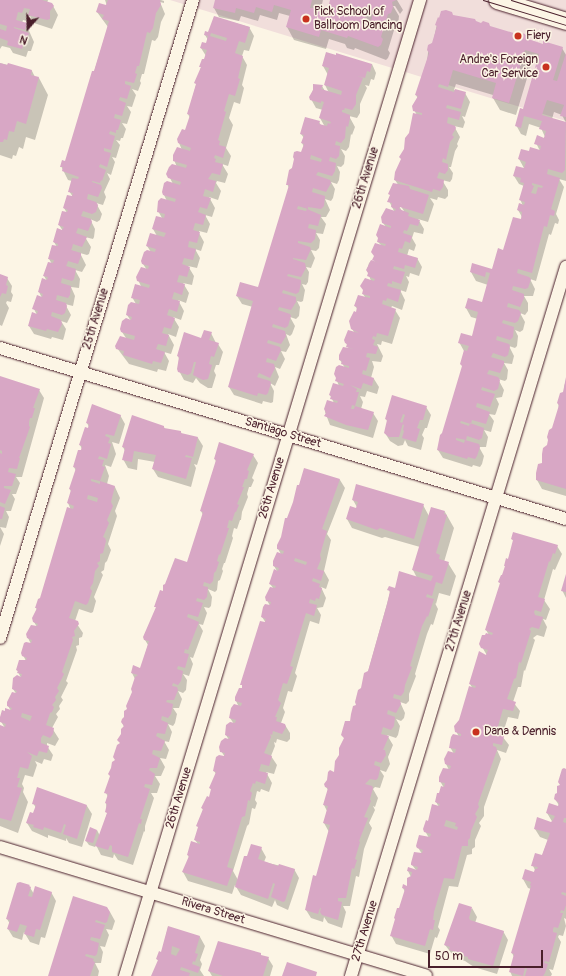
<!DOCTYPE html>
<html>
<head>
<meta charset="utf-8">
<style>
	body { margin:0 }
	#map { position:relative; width:566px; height:976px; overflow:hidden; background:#fcf5e5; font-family:Pangolin,sans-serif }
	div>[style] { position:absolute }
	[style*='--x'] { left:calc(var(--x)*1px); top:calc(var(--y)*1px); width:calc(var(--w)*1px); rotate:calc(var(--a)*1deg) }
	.built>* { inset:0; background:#f1dedb }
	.shadow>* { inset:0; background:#0003 }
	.building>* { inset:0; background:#d8a7c5 }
	.roads { filter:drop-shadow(0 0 1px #4a1f2b) drop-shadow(0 0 1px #4a1f2b) }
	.street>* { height:12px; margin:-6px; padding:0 6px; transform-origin:6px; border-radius:6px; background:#fcf5e5 }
	.secondary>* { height:17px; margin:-8.5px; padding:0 8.5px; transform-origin:8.5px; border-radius:8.5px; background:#fcf5e5 }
	.tram>* { height:1px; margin:-0.5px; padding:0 0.5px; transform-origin:0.5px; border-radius:0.5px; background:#4a1f2b }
	.dots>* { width:11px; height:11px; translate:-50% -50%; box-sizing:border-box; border:2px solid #fcf5e5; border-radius:50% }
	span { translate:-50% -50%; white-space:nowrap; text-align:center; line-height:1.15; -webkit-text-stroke:3px #fcf5e5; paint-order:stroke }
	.poi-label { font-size:12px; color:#4a1f2b }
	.left { translate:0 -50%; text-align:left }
	.right { translate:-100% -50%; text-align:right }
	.street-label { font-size:12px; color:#4a1f2b }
	.north { position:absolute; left:8px; top:8px; width:40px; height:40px; -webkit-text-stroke:3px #fcf5e5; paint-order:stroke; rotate:200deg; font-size:11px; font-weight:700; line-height:16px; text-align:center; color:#4a1f2b }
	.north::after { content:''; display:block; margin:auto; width:14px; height:18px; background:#4a1f2b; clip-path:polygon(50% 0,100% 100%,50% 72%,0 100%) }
	.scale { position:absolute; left:428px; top:950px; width:115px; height:18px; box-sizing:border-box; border:2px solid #4a1f2b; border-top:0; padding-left:5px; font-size:12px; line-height:14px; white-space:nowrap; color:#4a1f2b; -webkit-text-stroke:3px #fcf5e5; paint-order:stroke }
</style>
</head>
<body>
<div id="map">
	<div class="built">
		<div style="clip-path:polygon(170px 0,566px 0,566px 121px)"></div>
	</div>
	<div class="shadow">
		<div style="clip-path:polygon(0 0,48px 0,47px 3px,52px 4px,58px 15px,52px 29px,34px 23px,30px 16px,29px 16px,27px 21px,23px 20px,22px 23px,26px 24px,34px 42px,31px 51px,28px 51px,26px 57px,13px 53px,10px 48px,2px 46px,0 49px)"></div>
		<div style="clip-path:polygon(105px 0,161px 0,164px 1px,164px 3px,160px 2px,165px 14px,161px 22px,158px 37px,155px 41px,152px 40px,144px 74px,142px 74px,140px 81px,141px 83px,138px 91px,132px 89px,136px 95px,132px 107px,127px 106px,131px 112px,127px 124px,122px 123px,126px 129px,123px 138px,121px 138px,120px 141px,116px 140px,120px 145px,116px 158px,112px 157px,115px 162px,111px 175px,107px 173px,110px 179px,104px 192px,106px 197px,103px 205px,96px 203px,102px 214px,100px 220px,97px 222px,90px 219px,95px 229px,94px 237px,93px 239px,85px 237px,91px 247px,89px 254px,87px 255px,80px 253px,86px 265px,82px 272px,75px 270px,80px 279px,79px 288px,71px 287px,75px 296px,73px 306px,65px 304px,71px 315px,67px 323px,61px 321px,66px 329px,64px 337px,63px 340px,52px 337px,51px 339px,34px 334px,29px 326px,37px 315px,34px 309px,42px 298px,39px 292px,47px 281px,44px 276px,52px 264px,49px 259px,57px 247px,54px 242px,63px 231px,59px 225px,67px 213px,64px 208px,73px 197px,69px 191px,72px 181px,68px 180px,61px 166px,66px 162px,108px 27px,97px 12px,107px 6px)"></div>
		<div style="clip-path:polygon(216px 0,323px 0,321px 8px,328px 13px,331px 0,397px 0,403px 10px,400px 14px,395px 6px,393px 6px,399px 16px,398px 26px,395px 27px,388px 50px,390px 53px,388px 58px,386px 60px,355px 48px,354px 50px,347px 48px,345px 44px,329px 39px,326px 49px,294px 40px,287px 27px,290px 16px,279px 13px,277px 20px,260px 15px,258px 21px,241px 16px,239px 21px,219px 17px,214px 8px)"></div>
		<div style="clip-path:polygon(evenodd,453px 16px,517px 35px,525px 35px,529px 40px,543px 45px,562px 48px,566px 55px,566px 181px,559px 179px,564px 187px,556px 214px,559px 220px,558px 224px,555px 223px,551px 235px,549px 234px,536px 281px,530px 279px,535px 289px,533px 296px,524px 296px,528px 303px,528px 311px,525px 315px,520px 313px,525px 322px,523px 330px,520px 332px,515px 330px,518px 336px,517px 346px,515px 348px,509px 346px,514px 356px,512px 364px,504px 363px,508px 370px,507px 379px,505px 381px,498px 379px,504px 390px,502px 397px,496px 398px,499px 404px,496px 413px,495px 415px,489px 414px,494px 421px,491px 432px,484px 430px,488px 437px,486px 447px,479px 447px,484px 456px,482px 464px,480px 467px,473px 465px,472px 467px,443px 458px,438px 450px,463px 367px,464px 351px,459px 342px,472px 337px,478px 319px,471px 317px,466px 308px,483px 304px,488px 285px,476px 281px,471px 272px,492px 271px,521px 220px,522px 217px,518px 210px,523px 206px,520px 199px,524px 186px,519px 184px,514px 176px,525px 170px,519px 159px,530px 153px,540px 151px,536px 143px,545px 137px,541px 128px,529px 124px,526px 136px,521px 134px,516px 125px,524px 110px,539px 57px,534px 55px,516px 115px,500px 110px,493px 98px,493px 95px,456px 84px,454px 90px,465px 93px,470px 102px,465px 117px,462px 116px,465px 122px,463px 128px,454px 126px,460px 137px,457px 144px,458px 146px,455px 151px,451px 167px,449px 167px,453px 173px,452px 179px,450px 182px,442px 180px,448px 190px,448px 196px,445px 199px,438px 197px,437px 200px,430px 198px,434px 204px,428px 222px,418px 219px,424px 229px,423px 234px,414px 232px,412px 238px,416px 245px,414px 251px,409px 249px,407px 256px,417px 258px,422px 267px,419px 276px,410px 273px,409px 277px,406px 276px,409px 282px,406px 292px,400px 290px,405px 300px,402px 310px,392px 306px,391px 308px,395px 310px,400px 318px,392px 344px,382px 341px,381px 345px,377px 344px,383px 356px,381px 362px,372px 361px,374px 367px,371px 378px,374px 379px,379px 387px,377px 394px,367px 391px,365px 397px,360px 396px,363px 402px,361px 409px,373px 413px,378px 421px,373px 438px,330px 425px,325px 412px,328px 402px,334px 403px,330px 395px,339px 386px,337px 381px,345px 368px,340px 360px,349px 349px,346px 343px,354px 332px,352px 329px,358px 310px,355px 306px,365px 297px,363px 294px,371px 281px,367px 270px,369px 263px,371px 261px,375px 263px,374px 259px,381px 245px,378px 242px,386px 227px,383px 223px,394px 211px,389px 201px,392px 186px,399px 186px,395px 180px,417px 115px,414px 110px,418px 99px,416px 95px,427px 61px,429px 45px,433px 43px,438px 19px,453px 16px,554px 112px,562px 115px,566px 123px,552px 119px,554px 112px,453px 16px,398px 202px,404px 211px,402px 211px,397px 203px,398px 202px)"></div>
		<div style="clip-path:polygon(214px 17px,249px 27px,254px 36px,249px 51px,244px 50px,242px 56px,247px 65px,242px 85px,244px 88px,240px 104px,234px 102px,229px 118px,233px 125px,226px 148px,231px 156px,228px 166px,222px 164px,228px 174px,225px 183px,217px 181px,216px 183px,221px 191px,218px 200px,209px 197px,215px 208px,212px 217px,205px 215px,210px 224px,207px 233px,199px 231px,199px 233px,204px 242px,201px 251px,195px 249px,200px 258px,197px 268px,188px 266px,194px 276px,192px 285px,183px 283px,189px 293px,186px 303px,178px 300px,184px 311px,181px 320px,173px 317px,179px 327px,176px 337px,168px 334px,174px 345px,171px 354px,164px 352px,169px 361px,166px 371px,158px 369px,157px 372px,129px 364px,117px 348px,126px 338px,122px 332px,131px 321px,127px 315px,136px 304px,132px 297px,141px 286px,138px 280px,147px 270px,143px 264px,151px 252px,147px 246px,157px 236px,153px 229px,162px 218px,158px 211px,167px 201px,164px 195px,173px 184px,168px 174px,177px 167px,174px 160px,182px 150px,179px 143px,187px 132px,190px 118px,188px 114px,203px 60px,205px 60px,206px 56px,201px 48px,206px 45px,208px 40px,205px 35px,209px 34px)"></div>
		<div style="clip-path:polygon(0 63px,32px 71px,35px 77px,39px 78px,48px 95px,35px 140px,26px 137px,23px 149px,19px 147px,16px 156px,13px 155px,12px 159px,0 155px)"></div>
		<div style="clip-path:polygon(372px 64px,376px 73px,374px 80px,371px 79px,369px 86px,365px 85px,367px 88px,360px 104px,360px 113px,357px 118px,349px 116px,355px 127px,352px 135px,351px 134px,349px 147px,346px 151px,341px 149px,345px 156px,344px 164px,341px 167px,337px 166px,340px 172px,339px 180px,337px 184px,331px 182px,335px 189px,333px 198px,331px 201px,325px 199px,330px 210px,326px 217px,321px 217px,326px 224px,323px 234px,316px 233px,320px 240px,319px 248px,316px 251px,311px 250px,315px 258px,311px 268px,306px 267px,309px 272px,308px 282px,306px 285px,302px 284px,305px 290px,303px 301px,301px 302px,297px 301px,300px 307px,299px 316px,296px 319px,290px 317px,295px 326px,292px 334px,290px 336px,286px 334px,290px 345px,286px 352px,281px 351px,285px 359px,280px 369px,275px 367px,279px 377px,275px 386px,270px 383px,274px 391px,273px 402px,271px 403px,263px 401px,262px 404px,234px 395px,229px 387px,253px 307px,242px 304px,237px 296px,259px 289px,289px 188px,287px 184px,292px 168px,302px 154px,304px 147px,302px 143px,304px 138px,301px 134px,319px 122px,321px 125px,325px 127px,320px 118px,323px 110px,316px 108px,311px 99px,314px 85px,322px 86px,325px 91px,329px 93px,325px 85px,328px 75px,323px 66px)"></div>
		<div style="clip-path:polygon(0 275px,7px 278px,12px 286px,11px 292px,13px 295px,11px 302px,7px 301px,6px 303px,9px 308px,2px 326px,0 325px)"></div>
		<div style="clip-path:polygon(211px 333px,216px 343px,218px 344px,223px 352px,219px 365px,216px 365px,214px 371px,216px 375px,212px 388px,208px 388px,200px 383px,196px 378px,193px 383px,184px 380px,178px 369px,179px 359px,178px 356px)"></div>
		<div style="clip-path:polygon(0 377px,39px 390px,44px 398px,22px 477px,16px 477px,20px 483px,16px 494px,12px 494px,15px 499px,11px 511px,6px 511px,9px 517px,6px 528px,0 527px,4px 534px,0 546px)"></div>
		<div style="clip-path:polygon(566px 380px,566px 496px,542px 489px,537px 480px,559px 409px,558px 403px,565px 389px,564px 387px)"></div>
		<div style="clip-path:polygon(426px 407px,431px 415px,427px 428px,425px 428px,422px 435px,424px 438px,421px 450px,408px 446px,405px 440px,403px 445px,398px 446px,390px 441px,385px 433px,388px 423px,386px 419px)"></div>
		<div style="clip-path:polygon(120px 415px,125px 424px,119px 444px,112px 442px,116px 454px,111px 467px,105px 465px,109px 476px,107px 484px,115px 487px,120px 498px,115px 511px,117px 516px,108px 544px,111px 550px,107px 561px,105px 563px,104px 570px,101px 572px,103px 575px,94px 597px,96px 601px,93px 612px,91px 613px,79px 609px,75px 621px,83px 633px,82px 637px,79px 638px,79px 645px,76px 646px,77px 650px,66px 681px,68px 683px,61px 697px,63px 700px,59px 706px,60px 709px,56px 714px,58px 717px,52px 728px,59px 739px,55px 746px,47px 743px,47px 746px,53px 755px,51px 761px,44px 759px,42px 764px,35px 761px,37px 765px,33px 777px,25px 775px,22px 784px,24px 788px,23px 792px,28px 802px,18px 833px,0 826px,0 726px,5px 728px,0 720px,11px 711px,8px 706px,17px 695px,13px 689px,21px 678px,17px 670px,26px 661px,23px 655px,31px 644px,28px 638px,37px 627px,34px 622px,37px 610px,36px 608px,41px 599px,71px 510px,68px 503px,71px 492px,70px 489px,76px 471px,74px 467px,82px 449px,80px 445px,89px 427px,87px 423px)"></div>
		<div style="clip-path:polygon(164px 427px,165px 429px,181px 432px,182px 435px,198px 438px,203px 446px,197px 465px,194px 464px,196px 468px,191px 487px,158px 477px,153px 469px,155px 462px,138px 459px,137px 470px,128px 468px,123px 459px,125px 451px,123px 447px)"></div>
		<div style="clip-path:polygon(253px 455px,258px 463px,252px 478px,254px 480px,251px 487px,249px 487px,247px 494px,248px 497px,242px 512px,241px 520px,240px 520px,237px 529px,234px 528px,232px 536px,233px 538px,225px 563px,224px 563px,222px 569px,223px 571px,220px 580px,218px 581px,217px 590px,215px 592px,208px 589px,212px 597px,211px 606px,209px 608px,204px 607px,207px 613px,203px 625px,199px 624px,203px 631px,193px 658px,190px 657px,193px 664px,189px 676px,183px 674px,187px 680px,186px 690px,183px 693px,178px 691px,182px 699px,179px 708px,173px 708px,177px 714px,175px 723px,173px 726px,168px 724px,172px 732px,169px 742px,164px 741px,169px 750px,166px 759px,160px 758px,165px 767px,161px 776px,155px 776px,160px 784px,157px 793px,151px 793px,154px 798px,145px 826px,145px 832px,144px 831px,133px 865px,118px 860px,114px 854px,113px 858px,101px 855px,96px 845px,95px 847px,89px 845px,86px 841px,97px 830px,100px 836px,107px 814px,106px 803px,108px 797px,106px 793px,121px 744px,124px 727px,122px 722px,128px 709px,133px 692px,135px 679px,132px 673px,141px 669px,148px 645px,145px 640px,157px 609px,155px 606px,164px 592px,188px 563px,203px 515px,201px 511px,216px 462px,215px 459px)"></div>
		<div style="clip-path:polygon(305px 469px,340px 480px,345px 488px,327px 534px,331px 540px,324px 571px,329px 580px,326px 589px,321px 587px,326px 598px,323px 607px,317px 608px,321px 615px,319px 624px,310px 621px,295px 673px,297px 676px,292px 692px,288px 691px,283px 708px,285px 712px,281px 723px,285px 725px,290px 733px,290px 739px,287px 742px,277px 739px,276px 743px,274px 742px,275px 746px,271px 756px,277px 765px,274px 774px,266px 772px,272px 783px,269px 792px,261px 789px,260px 792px,257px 791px,255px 800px,257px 803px,255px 809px,252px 808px,249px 824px,247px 826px,233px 871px,238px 880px,248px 858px,261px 848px,266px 857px,264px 862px,294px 869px,299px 878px,288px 910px,277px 905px,275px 900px,272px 907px,241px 895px,235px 885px,232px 894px,188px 881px,183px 872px,189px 858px,188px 855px,198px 844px,195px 840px,203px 810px,202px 808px,210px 798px,212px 791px,210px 788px,216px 774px,214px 771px,225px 757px,221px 751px,229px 740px,226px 735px,234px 724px,230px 718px,239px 707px,236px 701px,242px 690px,242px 685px,266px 623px,262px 617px,270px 606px,267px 600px,274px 589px,270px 584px,277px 571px,274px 566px,281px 554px,278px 549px)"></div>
		<div style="clip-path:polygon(353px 500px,423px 505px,429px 516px,445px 512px,454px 528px,444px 562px,448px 563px,456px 576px,450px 596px,439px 593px,436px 604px,435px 603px,438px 609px,433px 625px,431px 624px,427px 634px,415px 674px,416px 676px,409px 694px,409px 701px,406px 704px,400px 702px,405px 713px,404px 718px,401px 721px,396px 719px,400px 726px,398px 735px,396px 738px,387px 735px,393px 745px,388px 757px,390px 764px,386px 772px,380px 770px,384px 776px,380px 788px,375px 787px,373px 789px,378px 798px,375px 807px,373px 806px,375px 810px,369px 823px,372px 828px,364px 849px,359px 877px,356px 876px,350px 906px,343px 906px,346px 912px,342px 928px,328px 923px,324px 917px,323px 922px,311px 918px,306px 910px,317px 878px,329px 832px,324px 823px,327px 811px,324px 805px,328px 790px,326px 787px,335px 773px,340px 755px,340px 749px,345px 739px,342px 735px,351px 722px,368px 672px,390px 593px,389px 590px,396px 589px,417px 578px,413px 570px,420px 547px,385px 537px,382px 538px,352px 528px,347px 519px,358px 509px)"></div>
		<div style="clip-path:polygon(512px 539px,557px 546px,562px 554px,555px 570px,553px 569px,544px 600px,550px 609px,546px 620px,543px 619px,547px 627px,544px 637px,537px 635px,533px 638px,535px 640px,525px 671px,524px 670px,521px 687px,518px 687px,513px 702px,520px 711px,518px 719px,508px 717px,502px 736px,509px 745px,506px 753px,497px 750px,501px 759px,484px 807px,484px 816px,479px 823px,481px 826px,475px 840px,475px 847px,472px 849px,472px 854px,467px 855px,458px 887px,449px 886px,438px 927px,440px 930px,437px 938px,435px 937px,430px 954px,396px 944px,391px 935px,405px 892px,403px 888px,408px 887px,411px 877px,408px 871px,416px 870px,412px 865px,422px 854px,417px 846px,429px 838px,425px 831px,439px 807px,436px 802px,444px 788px,440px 781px,449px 770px,446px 764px,454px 754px,450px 747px,459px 737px,456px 731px,473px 689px,470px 684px,488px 657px,482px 647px,489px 635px,486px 630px,501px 584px,499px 582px,506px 568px,506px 560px,508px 560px,514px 542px)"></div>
		<div style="clip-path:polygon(566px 577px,566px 598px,562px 590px)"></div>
		<div style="clip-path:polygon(566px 770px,566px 919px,564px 918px,566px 926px,563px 936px,559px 935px,558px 937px,561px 942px,553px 970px,549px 969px,552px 974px,551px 976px,512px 976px,510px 971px,514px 957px,512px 953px,531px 889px,528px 888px,523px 879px,534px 873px,535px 870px,533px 866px,542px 856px,548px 840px,540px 837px,535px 829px,553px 823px,547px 813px,560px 807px,555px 799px)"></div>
		<div style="clip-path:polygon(33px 803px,87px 806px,92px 814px,82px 847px,69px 843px,66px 838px,66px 841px,48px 835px,48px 838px,32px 831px,27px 823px,34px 815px,36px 808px)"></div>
		<div style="clip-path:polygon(29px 886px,34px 894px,51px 892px,56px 901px,45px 938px,41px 937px,39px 945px,30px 942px,24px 932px,22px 940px,13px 937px,8px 929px,10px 924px,7px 919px)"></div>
		<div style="clip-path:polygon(74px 897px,110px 912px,115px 921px,112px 930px,106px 929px,109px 935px,105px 947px,100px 946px,103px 952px,101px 963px,95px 963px,99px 971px,98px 976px,49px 976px)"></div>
		<div style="clip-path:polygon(472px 908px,477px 917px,475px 923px,503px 931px,508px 940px,497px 974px,474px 967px,465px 961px,455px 958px,445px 945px)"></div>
		<div style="clip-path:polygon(168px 927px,200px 937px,205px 946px,200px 960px,202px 964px,200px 970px,204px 976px,152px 976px,159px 962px,157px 959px,162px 953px)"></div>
		<div style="clip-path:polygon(268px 958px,273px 966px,270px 976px,212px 976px,209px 971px)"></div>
	</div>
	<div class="building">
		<div style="clip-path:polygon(0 0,42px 0,52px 3px,54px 6px,50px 11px,50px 19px,47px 20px,28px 15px,30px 9px,24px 8px,22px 13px,18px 12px,16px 20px,27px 23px,25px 30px,14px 27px,14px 28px,29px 33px,26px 43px,24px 43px,22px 49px,7px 45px,8px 41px,0 38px,0 29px,6px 31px,7px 26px,0 24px)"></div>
		<div style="clip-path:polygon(108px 0,160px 0,161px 5px,156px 13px,153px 28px,150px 33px,147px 32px,139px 66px,137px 66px,135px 73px,137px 74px,134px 83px,125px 81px,125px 84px,131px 86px,127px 99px,120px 97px,119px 100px,126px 103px,122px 116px,115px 114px,114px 118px,121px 120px,118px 130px,116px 130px,116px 133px,110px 131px,109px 134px,115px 136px,111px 150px,104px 148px,104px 151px,111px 153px,107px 167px,100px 164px,99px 167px,106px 170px,102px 181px,101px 180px,100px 183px,92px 181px,92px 182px,101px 185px,102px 188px,98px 197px,88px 194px,87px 199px,96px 202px,98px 205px,96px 212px,92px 214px,83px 211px,81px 216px,91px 219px,92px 222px,88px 231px,78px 228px,76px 233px,87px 237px,82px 247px,73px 244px,72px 248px,71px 250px,81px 253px,81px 256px,78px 264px,68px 261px,67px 264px,66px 266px,76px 269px,74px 279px,72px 281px,62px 278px,61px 283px,71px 286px,70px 295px,68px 298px,57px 295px,56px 300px,66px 303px,67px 306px,65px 313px,62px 315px,52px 312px,51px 316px,61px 320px,62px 324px,58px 332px,47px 329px,46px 331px,28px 326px,32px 312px,37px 314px,38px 311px,32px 309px,37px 295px,42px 297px,43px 294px,38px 292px,42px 278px,47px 280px,48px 277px,43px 276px,48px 262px,53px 263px,54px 260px,48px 259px,52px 245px,58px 246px,58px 244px,53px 242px,57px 228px,62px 230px,64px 227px,58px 225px,62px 211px,67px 212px,68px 210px,63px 208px,67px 195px,72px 196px,73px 193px,68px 192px,72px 178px,78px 179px,79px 177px,62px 171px,63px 167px,60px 167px,62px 160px,65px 161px,92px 71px,94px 71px,109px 21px,102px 19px,104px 15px,96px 12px,99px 3px,106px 5px)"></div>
		<div style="clip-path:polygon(evenodd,215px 0,312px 0,310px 8px,313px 8px,314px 5px,324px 8px,323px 11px,327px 12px,330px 0,396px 0,392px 2px,393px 7px,391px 13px,388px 14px,381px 37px,383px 39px,381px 45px,378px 47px,348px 36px,347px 38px,321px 30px,319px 37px,286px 27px,291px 10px,274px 5px,272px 12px,256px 7px,254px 13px,236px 8px,235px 13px,213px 8px,215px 0,338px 7px,354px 11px,353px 15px,337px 12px,338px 7px,215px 0,367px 13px,373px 14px,371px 21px,365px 19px,367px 13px)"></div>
		<div style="clip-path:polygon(evenodd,446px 10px,452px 12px,453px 15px,475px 19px,476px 21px,481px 23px,483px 21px,489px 23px,490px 26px,517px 34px,519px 32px,525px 34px,528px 39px,543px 44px,543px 41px,563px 47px,553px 80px,557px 81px,566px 53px,566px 117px,560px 116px,564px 105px,547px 100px,542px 115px,566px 122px,565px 170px,562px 173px,548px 169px,547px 174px,560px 178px,551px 209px,555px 211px,554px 216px,550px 215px,547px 227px,544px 226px,532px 273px,518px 269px,517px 273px,529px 277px,531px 279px,528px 288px,525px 289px,513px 286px,512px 290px,524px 294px,524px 298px,520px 307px,508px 303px,507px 307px,519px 310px,521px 313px,518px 321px,515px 323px,503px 320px,502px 323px,514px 327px,513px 337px,510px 340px,497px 336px,496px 340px,509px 344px,510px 346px,508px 355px,505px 357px,493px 353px,491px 357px,504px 361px,504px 364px,500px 373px,489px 370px,487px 374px,498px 377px,500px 380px,498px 389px,494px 391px,482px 387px,481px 390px,495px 394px,490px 407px,477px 403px,476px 407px,490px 412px,486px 424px,472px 420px,471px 424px,461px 421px,460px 423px,469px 426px,470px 423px,484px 428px,482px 438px,479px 440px,467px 436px,466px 440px,456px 438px,456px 440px,464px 443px,465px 440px,479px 444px,480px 447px,477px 456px,475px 459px,468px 457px,467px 459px,437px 450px,440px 435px,442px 433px,462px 366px,460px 364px,464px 350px,467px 351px,469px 346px,458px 343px,461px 333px,472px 336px,478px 312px,465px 308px,468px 298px,482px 302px,490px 273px,486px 272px,485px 277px,470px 272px,472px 263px,492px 269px,498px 248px,503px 250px,513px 217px,521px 219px,522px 212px,517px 210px,519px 203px,524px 205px,525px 202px,519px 200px,524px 183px,520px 182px,521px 178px,513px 176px,516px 166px,524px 168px,526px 162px,518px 159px,521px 149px,529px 151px,530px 147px,540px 150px,541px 146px,534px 144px,537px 135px,544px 138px,546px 131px,539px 129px,542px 121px,524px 116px,521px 128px,515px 126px,520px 108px,523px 109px,539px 54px,525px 50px,509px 103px,492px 98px,496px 83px,453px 70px,448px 87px,439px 84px,438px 87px,454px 92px,455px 89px,466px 92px,461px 109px,447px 105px,446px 108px,461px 112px,459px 120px,448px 117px,447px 123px,455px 126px,456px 128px,452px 135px,454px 137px,450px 142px,446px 160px,443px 158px,442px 162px,448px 164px,448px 170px,445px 174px,439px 172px,437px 178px,444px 180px,443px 187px,440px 191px,433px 189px,432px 192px,394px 180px,395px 172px,401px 159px,399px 157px,404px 149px,405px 138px,409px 133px,413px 113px,422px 115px,422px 113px,413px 111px,412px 106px,418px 96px,415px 95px,429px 53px,427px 50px,428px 45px,432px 43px,437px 26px,435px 25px,438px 17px,439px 18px,441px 11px,446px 10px,532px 183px,543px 186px,542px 188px,538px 187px,536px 194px,531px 193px,534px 186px,532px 185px,532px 183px)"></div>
		<div style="clip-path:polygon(evenodd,214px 16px,250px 27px,245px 43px,239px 41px,235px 53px,243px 56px,238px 78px,240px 79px,235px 96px,229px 94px,224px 111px,226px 112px,218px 140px,220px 141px,219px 145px,226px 147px,223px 158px,215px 155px,214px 158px,216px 159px,215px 162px,223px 164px,220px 175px,212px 173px,208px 179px,216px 181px,213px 192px,205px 189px,203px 196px,211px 198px,207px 209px,200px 207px,198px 212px,206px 215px,203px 225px,195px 223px,193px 230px,200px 232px,197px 243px,189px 241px,188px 247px,196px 249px,193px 260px,184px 258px,182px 264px,190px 267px,187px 277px,179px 275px,177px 282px,185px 284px,182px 295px,174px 292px,172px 299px,180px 301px,177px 312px,169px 309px,167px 315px,175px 318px,171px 329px,164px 327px,162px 333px,169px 335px,166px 346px,158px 344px,156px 349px,165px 352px,161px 363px,153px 361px,152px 364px,123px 355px,124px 351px,116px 349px,115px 346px,120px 336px,134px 340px,135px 336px,121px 332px,120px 329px,122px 321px,126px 318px,131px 320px,132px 317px,126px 315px,128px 305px,131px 302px,139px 304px,140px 300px,131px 298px,135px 284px,149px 288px,150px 285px,137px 281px,136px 277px,141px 267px,148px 269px,149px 266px,142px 264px,141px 261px,144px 252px,147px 250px,155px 252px,156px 249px,146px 246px,150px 233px,164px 237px,166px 233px,152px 229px,156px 216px,164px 218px,165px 214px,157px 212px,158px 201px,161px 198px,175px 202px,176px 199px,163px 195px,162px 192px,164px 183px,167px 181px,180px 185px,181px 182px,168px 178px,166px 174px,169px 167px,172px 164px,186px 168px,187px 165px,173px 161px,173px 155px,177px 147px,190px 151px,191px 148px,178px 143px,177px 139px,182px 129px,185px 130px,190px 115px,187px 114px,196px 84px,194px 83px,201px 67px,199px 67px,202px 59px,204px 59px,207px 50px,200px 48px,202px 42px,206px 43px,208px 36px,204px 35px,205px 31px,208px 32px,214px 16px,211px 33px,227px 38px,226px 41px,210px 36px,211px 33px)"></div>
		<div style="clip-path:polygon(evenodd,326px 52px,336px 55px,336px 53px,372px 64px,370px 72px,367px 71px,365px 78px,357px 76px,363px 78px,356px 95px,356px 104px,352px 110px,345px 108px,344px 110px,342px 110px,342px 112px,350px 115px,350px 118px,348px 127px,346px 126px,345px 138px,341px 143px,336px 141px,335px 145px,340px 146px,339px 156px,336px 159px,330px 157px,329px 161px,336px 163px,335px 171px,332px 176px,318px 172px,316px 175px,330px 180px,331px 183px,326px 192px,313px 188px,312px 192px,325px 196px,324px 206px,321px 209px,308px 207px,308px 209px,298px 206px,297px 209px,306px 211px,307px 209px,321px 215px,318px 226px,309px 224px,308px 228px,316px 230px,315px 239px,311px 243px,298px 241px,298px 243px,310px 247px,311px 249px,306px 260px,293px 258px,293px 259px,305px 263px,306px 268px,301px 277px,288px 274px,287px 276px,301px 280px,301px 283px,299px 292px,296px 294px,283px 290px,282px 293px,296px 297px,296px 302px,291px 310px,279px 307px,278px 310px,290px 314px,291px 316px,288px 326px,285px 328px,273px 324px,272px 327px,285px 331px,286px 336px,281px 344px,268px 340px,267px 343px,280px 347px,281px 350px,276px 361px,267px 358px,266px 362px,274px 364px,275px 368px,270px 378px,259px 373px,257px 377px,270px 381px,271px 383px,268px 393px,266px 395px,258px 393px,257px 396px,228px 387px,253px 301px,236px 296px,240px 282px,258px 287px,289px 185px,286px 185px,289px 170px,292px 168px,294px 159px,293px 157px,294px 152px,297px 151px,301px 152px,304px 144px,301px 143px,304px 135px,300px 134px,305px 117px,320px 121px,319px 124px,327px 126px,328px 123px,330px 124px,331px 122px,319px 118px,324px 102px,321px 101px,321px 103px,310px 100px,309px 97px,313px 90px,313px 84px,323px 85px,321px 89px,341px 95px,342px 91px,324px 85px,329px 68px,322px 66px,326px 52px,311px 155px,322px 159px,321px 162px,310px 159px,311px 155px)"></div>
		<div style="clip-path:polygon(0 63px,7px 65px,8px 63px,32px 70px,31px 75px,39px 77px,26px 124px,17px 121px,14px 132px,9px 131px,7px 140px,4px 139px,3px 142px,0 142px)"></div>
		<div style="clip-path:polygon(393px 183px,409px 186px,410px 189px,429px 195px,423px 214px,400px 207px,399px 209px,409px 213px,408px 216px,420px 220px,418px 226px,410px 224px,407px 231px,404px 230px,403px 233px,412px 236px,410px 243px,405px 241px,402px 249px,399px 248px,398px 252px,418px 258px,415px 268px,405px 265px,404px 269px,394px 266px,393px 269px,405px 272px,401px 284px,392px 281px,392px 284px,388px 283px,387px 286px,401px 290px,398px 302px,387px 298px,386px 301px,383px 300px,382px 304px,396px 309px,388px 336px,377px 333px,376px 337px,373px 336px,372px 339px,375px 340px,373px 345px,378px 347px,376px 354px,367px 353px,366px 357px,370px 358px,366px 371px,363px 370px,362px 374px,374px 378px,372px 386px,363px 383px,361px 389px,350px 385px,357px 389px,356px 392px,359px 392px,355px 406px,352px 405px,351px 409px,354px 409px,355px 406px,374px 412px,368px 430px,346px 425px,324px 416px,326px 413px,324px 409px,327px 400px,337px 403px,338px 401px,330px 399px,331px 396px,329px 395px,333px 383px,343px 386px,344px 384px,335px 381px,336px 378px,334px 374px,336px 367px,339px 365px,349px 368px,349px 366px,341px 364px,342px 361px,339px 360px,339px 355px,343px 347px,354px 349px,346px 347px,347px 344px,345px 343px,344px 340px,348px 330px,359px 333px,351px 329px,349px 321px,354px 311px,356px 312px,357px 307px,354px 306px,358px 295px,370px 298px,370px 296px,362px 294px,363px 290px,360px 286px,365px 278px,374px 281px,375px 279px,367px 276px,368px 273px,366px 270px,371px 260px,380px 263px,372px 260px,374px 256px,371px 252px,375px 243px,385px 246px,386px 244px,377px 242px,378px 238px,376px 235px,380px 224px,391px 228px,391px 226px,382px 223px,381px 217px,386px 208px,395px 211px,396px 209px,391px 207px,392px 203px,387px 202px,390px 195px,388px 194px)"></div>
		<div style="clip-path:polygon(0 274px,8px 277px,6px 285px,8px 286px,6px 294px,2px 293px,0 297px)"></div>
		<div style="clip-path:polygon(204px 330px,212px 332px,209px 340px,219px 343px,214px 357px,211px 356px,209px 364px,212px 365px,208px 379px,203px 380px,193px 375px,196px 362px,194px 362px,191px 373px,188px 375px,178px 372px,177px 369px,179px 357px,177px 356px,184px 332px,201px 338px)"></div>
		<div style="clip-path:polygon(0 376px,40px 389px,33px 408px,35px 408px,32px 418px,30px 418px,29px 422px,29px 426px,30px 427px,19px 458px,20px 458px,17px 469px,9px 468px,8px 472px,16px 474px,12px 486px,4px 486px,4px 488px,11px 490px,5px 504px,0 502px,0 453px,2px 454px,2px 451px,0 450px)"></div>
		<div style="clip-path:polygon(566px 377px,566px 489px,536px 480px,536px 473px,538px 464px,542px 463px,542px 454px,543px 448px,547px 445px,548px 440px,547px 437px,549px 430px,552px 428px,559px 405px,557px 403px,560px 393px,563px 392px)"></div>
		<div style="clip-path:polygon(392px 395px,427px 406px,423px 420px,420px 420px,417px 428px,420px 429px,416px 442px,402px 438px,404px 431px,403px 430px,404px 425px,402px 424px,405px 415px,403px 414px,400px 422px,403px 423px,399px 437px,389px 437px,384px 433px,387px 420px,385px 419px)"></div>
		<div style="clip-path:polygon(evenodd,92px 404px,121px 415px,114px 436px,106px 434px,105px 436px,110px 438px,108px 443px,111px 444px,107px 459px,99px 456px,98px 459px,104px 460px,102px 466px,105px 467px,100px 481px,91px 479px,91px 481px,100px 484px,100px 481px,115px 486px,111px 502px,113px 506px,107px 520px,109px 523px,103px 537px,105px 538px,106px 541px,103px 553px,100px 554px,100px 561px,97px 563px,99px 566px,95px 571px,93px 583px,90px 588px,92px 591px,88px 603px,86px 605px,75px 601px,69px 618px,78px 621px,79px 624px,74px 631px,75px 636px,72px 637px,73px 640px,62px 672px,64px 674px,57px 688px,59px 691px,55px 697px,56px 700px,52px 705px,54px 707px,52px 712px,50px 713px,46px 725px,54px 728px,53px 734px,50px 738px,43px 735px,41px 738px,41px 743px,49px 746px,47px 753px,39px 751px,37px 756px,27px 752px,32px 756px,28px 769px,20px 767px,17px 778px,20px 778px,17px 787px,22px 788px,11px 821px,0 818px,0 725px,5px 727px,6px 724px,0 722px,0 717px,2px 710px,5px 711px,5px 708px,11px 710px,12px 708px,7px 706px,7px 702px,12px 692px,16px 693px,17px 691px,12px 689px,13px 678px,17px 675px,21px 677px,22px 674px,17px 673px,18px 671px,16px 670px,19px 660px,26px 660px,27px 658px,22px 656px,21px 653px,24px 643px,26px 642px,31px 643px,32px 640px,27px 638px,26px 634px,31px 625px,37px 626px,38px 624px,33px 622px,32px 618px,37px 608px,35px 608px,38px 599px,40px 598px,67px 507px,73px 509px,74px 506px,67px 503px,71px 490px,69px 489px,76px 468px,73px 467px,78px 450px,81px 450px,82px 446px,79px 445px,85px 427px,88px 428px,89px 424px,86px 423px,92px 404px,88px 495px,98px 498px,97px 502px,87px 499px,88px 495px,92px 404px,22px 713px,32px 716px,30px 721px,21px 717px,22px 713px)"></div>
		<div style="clip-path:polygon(132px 415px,164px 426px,164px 428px,181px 431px,181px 433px,198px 437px,193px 457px,186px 455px,185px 457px,192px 458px,186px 479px,152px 469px,156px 455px,134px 451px,132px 462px,122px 460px,125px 448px,122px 447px)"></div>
		<div style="clip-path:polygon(219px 442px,254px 454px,247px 470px,249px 471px,247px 479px,245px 479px,242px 487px,244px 487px,237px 504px,239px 505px,236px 512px,235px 512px,232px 521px,229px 520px,227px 528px,229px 528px,220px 555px,219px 554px,217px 561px,219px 562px,216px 571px,214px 573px,213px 581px,210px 584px,204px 582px,203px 586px,208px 587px,207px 597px,204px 600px,197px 598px,196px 601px,203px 603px,198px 617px,188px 614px,187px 617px,199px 622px,188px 650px,185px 649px,184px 653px,189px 654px,185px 668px,178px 666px,177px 669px,183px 671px,181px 681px,178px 685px,173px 683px,172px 686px,177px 687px,178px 690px,174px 700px,167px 700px,166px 702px,173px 704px,171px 714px,168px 718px,162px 716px,161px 720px,168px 723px,165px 734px,157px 733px,156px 736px,165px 741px,161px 751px,153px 750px,152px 754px,160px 758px,157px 768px,150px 768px,149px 770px,155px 774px,152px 785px,145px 784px,144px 787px,150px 789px,140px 819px,142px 819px,141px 824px,139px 823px,128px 857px,112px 852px,112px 846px,110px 845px,108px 850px,95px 846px,107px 813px,105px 812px,107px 804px,105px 803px,108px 794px,104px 793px,110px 776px,108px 774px,111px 768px,112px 762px,115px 760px,113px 757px,117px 745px,120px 743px,117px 740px,121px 734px,121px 729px,124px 726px,121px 722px,122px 719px,124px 717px,124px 711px,127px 709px,126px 706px,132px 692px,131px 689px,135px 677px,138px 675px,131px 673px,133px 665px,140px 668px,149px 641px,144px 640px,143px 637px,156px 607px,154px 607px,160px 590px,163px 591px,163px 585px,165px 584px,175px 558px,187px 562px,203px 512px,200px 511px,216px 460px,214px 459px)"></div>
		<div style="clip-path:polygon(evenodd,304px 468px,340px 479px,322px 529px,327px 531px,320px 555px,321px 559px,317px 569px,324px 571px,321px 581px,313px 578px,312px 581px,320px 584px,319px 587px,322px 588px,319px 599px,316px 598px,315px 601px,310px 599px,309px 603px,317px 605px,314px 616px,306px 613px,290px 666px,293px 667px,287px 684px,283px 683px,278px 700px,281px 703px,275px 717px,277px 717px,276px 721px,285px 724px,286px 727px,282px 734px,273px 731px,272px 735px,270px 734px,271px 737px,264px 753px,272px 756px,269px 766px,261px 764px,259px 771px,268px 773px,265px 784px,256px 781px,255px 784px,253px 783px,250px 791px,252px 793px,250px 801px,248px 800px,245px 816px,242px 817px,227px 867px,233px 869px,227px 886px,182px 872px,189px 856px,187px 855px,191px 841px,200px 844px,200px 842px,194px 840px,198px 827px,196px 826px,203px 809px,201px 808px,207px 796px,209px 797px,211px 789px,209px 788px,216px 772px,213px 771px,216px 757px,219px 755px,224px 756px,225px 753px,220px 752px,219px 747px,221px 741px,225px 738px,229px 739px,230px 737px,225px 735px,226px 725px,230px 722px,235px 723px,236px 720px,229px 718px,231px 708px,234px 704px,241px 706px,242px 703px,235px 701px,235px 697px,239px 688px,242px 688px,242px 685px,240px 685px,260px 621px,265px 622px,266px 619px,261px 617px,263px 607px,265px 604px,270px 605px,271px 602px,266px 601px,265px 597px,270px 587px,275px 588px,276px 586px,269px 584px,274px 569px,278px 571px,279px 568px,273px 566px,273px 561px,277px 552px,283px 554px,284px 551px,277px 549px,277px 545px,281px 537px,285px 518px,287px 518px,293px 502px,297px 485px,299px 485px,304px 468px,295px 558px,307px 562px,306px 565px,294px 561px,295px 558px)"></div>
		<div style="clip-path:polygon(356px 484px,424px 504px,414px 539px,380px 528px,377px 530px,346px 519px,350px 506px,356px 508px,358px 502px,352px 500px)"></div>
		<div style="clip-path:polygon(0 506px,5px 508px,2px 519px,0 519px)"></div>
		<div style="clip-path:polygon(431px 507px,445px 511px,444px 514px,447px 515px,436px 553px,440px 555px,439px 559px,449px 562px,442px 584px,436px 582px,432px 596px,427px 594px,426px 597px,434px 599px,428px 617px,427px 616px,422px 626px,410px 666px,412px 667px,405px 685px,404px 692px,401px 696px,394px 694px,393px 698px,400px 700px,401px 704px,396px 713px,388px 710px,387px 714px,395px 717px,394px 726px,391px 730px,383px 727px,381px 734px,389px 736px,383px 750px,385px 750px,386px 755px,381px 763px,375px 761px,374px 765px,380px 767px,380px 769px,378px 778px,376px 780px,370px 779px,365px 784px,372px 786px,373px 788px,370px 799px,369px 798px,371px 801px,364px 817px,368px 818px,359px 841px,360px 842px,355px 859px,357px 860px,354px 869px,352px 868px,346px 898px,338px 898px,338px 901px,342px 902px,338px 920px,322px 915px,320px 912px,321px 908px,320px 908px,318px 914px,305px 910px,313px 875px,316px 876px,330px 825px,323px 823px,328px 806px,323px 805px,328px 788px,325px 787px,324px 784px,327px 780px,328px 772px,330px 770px,334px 772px,335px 761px,339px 755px,339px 748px,344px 738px,341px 735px,345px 721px,350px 721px,351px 714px,353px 706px,356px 705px,355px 702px,358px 690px,361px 688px,364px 673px,368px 671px,387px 604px,390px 591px,387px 590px,389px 586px,395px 588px,399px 571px,431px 581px,433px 576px,412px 570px)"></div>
		<div style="clip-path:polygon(evenodd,513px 532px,558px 545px,555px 554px,553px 553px,550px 562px,549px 561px,539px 594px,538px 597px,545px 599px,541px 612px,535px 610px,534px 612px,535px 615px,543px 617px,539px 629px,532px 627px,529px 629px,531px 631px,521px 663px,519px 662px,516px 678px,514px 679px,507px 699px,516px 702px,513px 711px,503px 709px,496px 733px,504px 736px,502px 745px,493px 743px,493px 746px,496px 747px,497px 750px,480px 798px,478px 804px,479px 807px,475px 814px,477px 817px,471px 831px,470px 838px,468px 840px,468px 846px,462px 846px,454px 879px,444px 878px,434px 912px,433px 920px,435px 920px,433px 930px,430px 929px,425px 946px,390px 936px,395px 919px,394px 918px,397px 908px,399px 908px,405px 889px,402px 888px,403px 884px,407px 886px,407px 878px,411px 876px,412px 872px,407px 871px,408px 867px,417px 870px,418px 867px,411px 865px,411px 863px,414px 852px,422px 853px,423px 850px,417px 848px,416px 846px,419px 835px,430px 837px,431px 834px,424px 832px,423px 829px,426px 820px,428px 821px,432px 804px,439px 806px,440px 804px,435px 802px,437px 793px,439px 793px,441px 786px,444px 787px,445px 783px,439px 782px,439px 777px,443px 768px,450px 769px,451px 766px,445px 764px,444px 759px,448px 751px,455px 753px,456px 749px,449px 748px,451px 737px,453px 734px,461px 736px,461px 734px,455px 732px,454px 726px,459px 720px,469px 686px,475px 688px,476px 686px,469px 684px,479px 651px,486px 655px,488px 650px,481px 648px,479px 644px,482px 635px,485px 635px,486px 633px,492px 635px,493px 633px,485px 630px,500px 583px,498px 582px,501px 575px,502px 575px,505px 566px,504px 566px,506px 558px,508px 559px,513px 540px,511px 539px,513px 532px,446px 820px,456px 823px,455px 826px,458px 827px,457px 830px,444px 826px,446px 820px)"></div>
		<div style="clip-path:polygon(566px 574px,566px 592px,561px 591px)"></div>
		<div style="clip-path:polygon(564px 768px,566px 769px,566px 818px,564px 818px,563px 822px,566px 823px,566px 893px,562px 892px,561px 894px,566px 896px,566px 905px,564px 911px,561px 910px,560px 913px,563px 913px,558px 928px,554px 927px,553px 929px,553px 932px,557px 933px,549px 962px,545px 961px,544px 963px,548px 964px,545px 973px,543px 976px,525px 976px,527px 969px,525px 968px,523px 976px,509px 972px,514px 954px,511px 953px,531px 886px,530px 885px,531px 882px,522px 879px,525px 869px,534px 872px,535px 869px,537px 869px,538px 867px,531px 866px,535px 853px,542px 855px,550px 833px,534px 829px,537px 817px,551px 822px,553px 820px,555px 816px,546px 813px,549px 803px,558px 806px,559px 803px,554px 799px,555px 794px,557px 793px,557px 786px,560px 785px,558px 782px,562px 769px)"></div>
		<div style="clip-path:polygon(37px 787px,87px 805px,77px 839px,63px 834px,66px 825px,64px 824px,61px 833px,44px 827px,43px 830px,33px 827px,34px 825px,26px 823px,30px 812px,33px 813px,36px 805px,32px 804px)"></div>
		<div style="clip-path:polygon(90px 827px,97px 830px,93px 843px,85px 841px)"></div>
		<div style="clip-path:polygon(251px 844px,262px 847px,258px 859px,278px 866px,279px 864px,295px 869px,285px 901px,283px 902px,271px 897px,275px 884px,273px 883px,268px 899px,235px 887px,244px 856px,247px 856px)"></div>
		<div style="clip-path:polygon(20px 882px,30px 885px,29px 886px,31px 887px,28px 896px,32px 897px,35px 886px,52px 892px,40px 930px,36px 929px,34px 937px,24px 934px,27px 926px,20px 924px,17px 932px,7px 929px,10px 920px,6px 919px,17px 883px)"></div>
		<div style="clip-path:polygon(73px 896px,107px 907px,110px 912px,107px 922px,105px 923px,96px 920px,95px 922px,105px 925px,100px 939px,91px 937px,90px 940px,99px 943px,97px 954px,95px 956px,86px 954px,85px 956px,94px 959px,93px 961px,95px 962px,90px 976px,48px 976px)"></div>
		<div style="clip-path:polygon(459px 903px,472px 907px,469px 918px,470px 920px,504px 931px,493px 966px,468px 959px,468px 957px,460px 955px,460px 953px,449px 950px,450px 947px,444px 945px)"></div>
		<div style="clip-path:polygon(evenodd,168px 926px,200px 936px,195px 953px,198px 954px,195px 962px,193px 961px,192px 964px,200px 967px,198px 973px,181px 967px,180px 970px,190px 973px,189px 976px,151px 976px,158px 960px,156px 959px,159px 951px,161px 952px,168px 926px,172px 946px,180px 949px,176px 956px,171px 954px,172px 946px)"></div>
		<div style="clip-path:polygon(218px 941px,261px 953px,261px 955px,269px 957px,263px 976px,223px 976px,208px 971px)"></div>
		<div style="clip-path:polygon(287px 962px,317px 972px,316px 976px,282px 976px)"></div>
	</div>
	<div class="roads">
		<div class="street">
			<div style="--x:0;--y:348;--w:591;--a:16.81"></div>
			<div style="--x:0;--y:638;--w:667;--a:-73.17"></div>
			<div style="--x:0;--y:847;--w:445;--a:16.8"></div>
			<div style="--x:125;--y:976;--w:1020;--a:-73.18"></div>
			<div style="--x:351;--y:976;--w:741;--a:-73.13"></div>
		</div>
		<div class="secondary">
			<div style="--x:497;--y:0;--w:72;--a:16.9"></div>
		</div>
	</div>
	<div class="tram">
		<div style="--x:483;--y:0;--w:87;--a:16.8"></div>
		<div style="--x:511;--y:0;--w:58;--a:17.2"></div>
	</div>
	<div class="dots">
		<div style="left:306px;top:19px;background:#c8321e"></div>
		<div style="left:518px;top:36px;background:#c8321e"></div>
		<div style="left:546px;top:67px;background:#c8321e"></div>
		<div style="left:476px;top:732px;background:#c8321e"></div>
	</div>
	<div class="poi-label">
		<span class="left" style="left:314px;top:19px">Pick School of<br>Ballroom Dancing</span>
		<span class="left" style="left:526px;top:36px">Fiery</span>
		<span class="right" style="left:538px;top:67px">Andre's Foreign<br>Car Service</span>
		<span class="left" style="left:484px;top:732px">Dana &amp; Dennis</span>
	</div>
	<div class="street-label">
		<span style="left:366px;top:178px;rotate:-73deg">26th Avenue</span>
		<span style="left:96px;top:319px;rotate:-73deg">25th Avenue</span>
		<span style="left:283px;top:433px;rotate:17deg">Santiago Street</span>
		<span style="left:272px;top:488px;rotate:-73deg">26th Avenue</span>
		<span style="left:459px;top:621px;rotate:-73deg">27th Avenue</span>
		<span style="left:179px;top:798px;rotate:-73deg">26th Avenue</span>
		<span style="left:213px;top:911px;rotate:17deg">Rivera Street</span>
		<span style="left:365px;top:931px;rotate:-73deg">27th Avenue</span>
	</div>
	<div class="north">N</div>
	<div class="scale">50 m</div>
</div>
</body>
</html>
